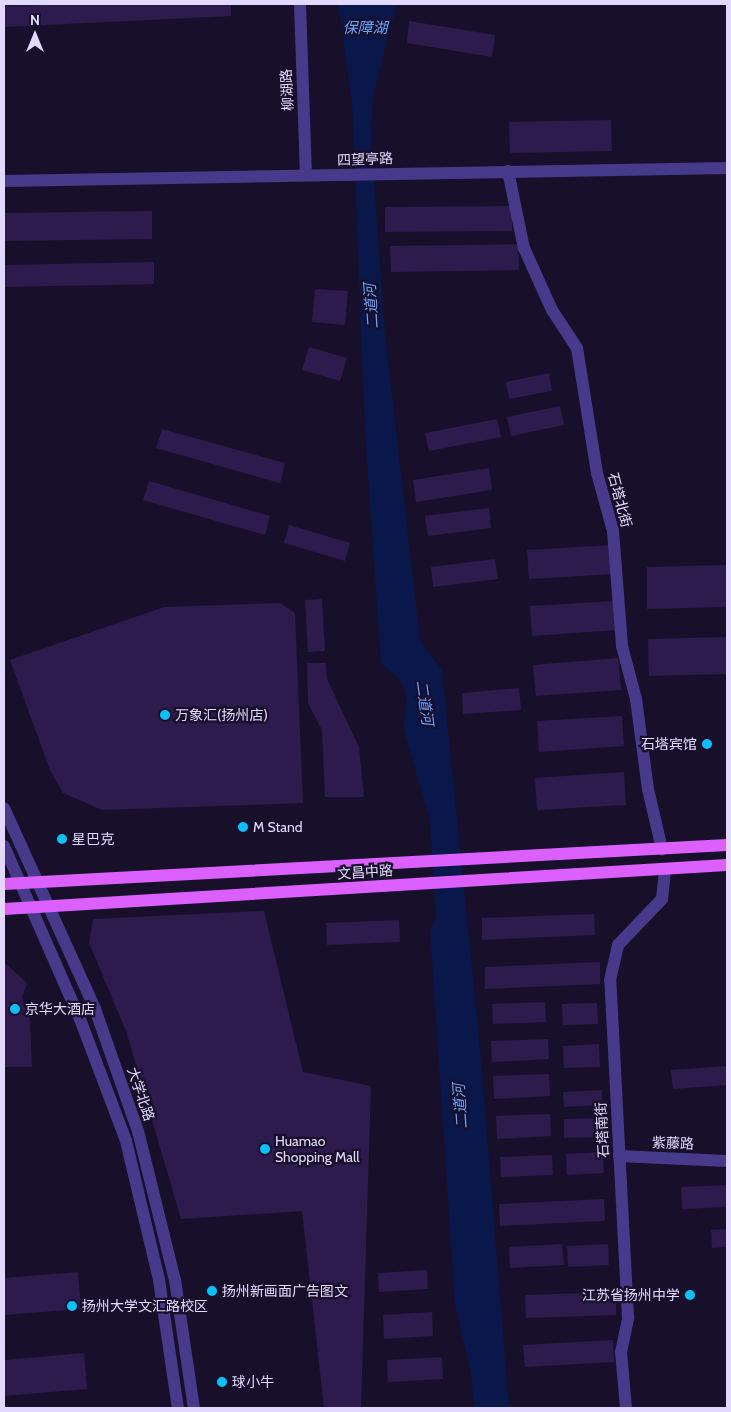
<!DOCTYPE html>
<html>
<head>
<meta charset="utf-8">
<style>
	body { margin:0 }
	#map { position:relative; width:731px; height:1412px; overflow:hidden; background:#18102a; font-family:Cabin,"Noto Sans SC",sans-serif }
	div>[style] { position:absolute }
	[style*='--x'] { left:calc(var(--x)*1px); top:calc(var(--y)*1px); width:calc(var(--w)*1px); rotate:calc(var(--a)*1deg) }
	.water>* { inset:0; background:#09174a }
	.building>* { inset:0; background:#2c1b4c }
	.minor>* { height:12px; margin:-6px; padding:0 6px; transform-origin:6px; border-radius:6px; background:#483a8b }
	.tertiary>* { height:12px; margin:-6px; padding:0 6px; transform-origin:6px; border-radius:6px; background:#483a8b }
	.primary>* { height:12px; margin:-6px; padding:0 6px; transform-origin:6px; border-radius:6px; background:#db60ff }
	.dots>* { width:14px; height:14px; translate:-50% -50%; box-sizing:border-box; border:2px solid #18102a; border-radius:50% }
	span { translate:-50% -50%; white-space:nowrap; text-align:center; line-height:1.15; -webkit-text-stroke:4.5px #18102a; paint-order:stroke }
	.street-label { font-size:14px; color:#e3d9ff }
	.poi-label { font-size:14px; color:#e3d9ff }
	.left { translate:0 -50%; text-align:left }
	.right { translate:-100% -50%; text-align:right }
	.water-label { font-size:15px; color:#67a3ff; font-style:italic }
	.frame { position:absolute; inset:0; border:5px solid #e3d9ff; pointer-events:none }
	.north { position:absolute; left:10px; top:10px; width:50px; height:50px; -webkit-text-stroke:4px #18102a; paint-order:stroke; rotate:0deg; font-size:14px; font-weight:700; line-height:20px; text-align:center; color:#e3d9ff }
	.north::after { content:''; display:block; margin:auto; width:18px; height:22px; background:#e3d9ff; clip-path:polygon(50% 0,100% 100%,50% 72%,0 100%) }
</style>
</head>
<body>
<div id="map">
	<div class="water">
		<div style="clip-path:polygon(338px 4px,397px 4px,373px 95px,371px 137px,385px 334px,420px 640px,442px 670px,480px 1049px,509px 1408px,474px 1408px,471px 1373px,455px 1304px,430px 929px,436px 918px,430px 821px,403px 726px,407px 699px,402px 682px,381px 663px,365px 431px,352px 102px)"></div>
	</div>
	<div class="building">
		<div style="clip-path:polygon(80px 4px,231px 4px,231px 16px,4px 27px,4px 6px)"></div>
		<div style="clip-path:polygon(409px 21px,495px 35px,492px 57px,407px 43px)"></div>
		<div style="clip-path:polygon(611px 120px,612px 151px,510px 153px,509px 122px)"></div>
		<div style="clip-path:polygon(512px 206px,512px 231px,385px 232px,385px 207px)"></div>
		<div style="clip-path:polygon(152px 211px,152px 239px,4px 241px,4px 213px)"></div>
		<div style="clip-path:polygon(518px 244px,519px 270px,391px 272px,390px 246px)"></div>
		<div style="clip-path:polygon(154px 262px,154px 284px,4px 287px,4px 265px)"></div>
		<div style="clip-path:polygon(315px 289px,348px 291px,345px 325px,312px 322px)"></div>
		<div style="clip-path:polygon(309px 347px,347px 358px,340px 381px,302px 370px)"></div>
		<div style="clip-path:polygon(549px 373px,552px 391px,509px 399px,506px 382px)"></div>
		<div style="clip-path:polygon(560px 406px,564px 425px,511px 436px,507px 417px)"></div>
		<div style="clip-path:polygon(497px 419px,501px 437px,429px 451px,425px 433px)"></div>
		<div style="clip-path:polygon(162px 429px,285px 463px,280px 483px,156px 448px)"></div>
		<div style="clip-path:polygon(489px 468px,492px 490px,416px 502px,413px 480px)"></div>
		<div style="clip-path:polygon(149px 481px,270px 516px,265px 535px,143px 500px)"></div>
		<div style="clip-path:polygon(489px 508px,491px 528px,428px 536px,425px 516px)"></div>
		<div style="clip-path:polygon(289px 525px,350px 543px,345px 561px,284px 543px)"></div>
		<div style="clip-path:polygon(612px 545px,614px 574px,529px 579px,527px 550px)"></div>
		<div style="clip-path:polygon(495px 559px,498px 579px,433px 587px,431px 567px)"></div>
		<div style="clip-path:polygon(727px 565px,727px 607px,647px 609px,647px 567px)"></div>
		<div style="clip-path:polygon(322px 599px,325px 651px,308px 652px,305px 600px)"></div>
		<div style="clip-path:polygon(615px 601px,617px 630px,532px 636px,530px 606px)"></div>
		<div style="clip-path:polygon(280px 603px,295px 613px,303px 803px,102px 810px,63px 793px,50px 770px,10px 660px,164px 607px)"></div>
		<div style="clip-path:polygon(727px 637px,727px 674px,649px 676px,648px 639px)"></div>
		<div style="clip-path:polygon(618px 658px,621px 690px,536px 696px,533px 665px)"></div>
		<div style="clip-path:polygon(307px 663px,326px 663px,327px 679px,359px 747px,364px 797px,325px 797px,322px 730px,308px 703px)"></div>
		<div style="clip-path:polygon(519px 688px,521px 710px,463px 714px,462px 693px)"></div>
		<div style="clip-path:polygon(622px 716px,624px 746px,539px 752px,537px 721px)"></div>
		<div style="clip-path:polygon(624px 772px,626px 805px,537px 810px,535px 778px)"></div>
		<div style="clip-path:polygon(264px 911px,303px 1072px,371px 1086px,361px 1408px,324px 1408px,302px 1211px,181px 1219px,126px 1031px,89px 943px,93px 919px)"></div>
		<div style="clip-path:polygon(594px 914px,595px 935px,482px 940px,482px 918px)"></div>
		<div style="clip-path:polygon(399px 920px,400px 942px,327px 945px,326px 923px)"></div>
		<div style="clip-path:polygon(600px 962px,600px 984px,485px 989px,485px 967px)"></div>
		<div style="clip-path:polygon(5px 963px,27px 983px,22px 997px,30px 1021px,32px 1067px,4px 1067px)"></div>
		<div style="clip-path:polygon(545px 1002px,546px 1022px,493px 1024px,492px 1004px)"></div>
		<div style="clip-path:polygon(597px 1003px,598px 1024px,563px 1025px,562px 1004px)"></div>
		<div style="clip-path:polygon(548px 1039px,549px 1059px,492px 1062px,491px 1041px)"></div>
		<div style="clip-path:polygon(599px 1044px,600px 1067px,564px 1068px,563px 1046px)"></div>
		<div style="clip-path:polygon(727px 1066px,727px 1085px,673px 1089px,671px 1070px)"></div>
		<div style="clip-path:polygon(549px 1074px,550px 1096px,494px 1099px,493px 1076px)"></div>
		<div style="clip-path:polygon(602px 1090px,602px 1105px,564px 1107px,563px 1092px)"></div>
		<div style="clip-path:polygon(550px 1114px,551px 1136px,497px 1139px,496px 1116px)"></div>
		<div style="clip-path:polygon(603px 1118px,603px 1137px,564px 1138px,564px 1119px)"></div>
		<div style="clip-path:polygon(603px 1152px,604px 1173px,567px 1175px,566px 1154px)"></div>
		<div style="clip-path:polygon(552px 1155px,553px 1175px,501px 1177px,500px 1157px)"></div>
		<div style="clip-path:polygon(727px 1185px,727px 1207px,682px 1209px,681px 1187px)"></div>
		<div style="clip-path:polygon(604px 1199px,605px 1221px,500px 1226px,499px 1204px)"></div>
		<div style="clip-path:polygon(727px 1229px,727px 1247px,712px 1248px,711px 1230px)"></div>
		<div style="clip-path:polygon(562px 1244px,564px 1265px,510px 1268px,509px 1247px)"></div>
		<div style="clip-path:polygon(608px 1244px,609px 1265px,568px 1267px,567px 1246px)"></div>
		<div style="clip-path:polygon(427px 1270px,428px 1289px,379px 1292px,378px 1273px)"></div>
		<div style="clip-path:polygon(78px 1272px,81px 1309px,4px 1315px,4px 1278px)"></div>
		<div style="clip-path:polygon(616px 1292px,616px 1315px,526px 1318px,525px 1295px)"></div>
		<div style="clip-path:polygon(432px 1312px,433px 1336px,384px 1339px,383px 1315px)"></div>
		<div style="clip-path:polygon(613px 1340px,614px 1362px,525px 1367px,523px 1345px)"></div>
		<div style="clip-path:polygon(84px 1353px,87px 1389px,4px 1396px,4px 1360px)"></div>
		<div style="clip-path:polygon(442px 1357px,443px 1379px,388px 1382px,387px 1360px)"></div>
	</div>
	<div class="minor">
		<div style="--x:508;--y:171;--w:79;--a:78.3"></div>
		<div style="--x:524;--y:248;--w:68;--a:65.7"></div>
		<div style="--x:552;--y:310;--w:45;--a:56.7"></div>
		<div style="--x:577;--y:348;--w:127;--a:80.9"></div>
		<div style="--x:597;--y:473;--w:60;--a:74.6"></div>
		<div style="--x:613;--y:531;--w:115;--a:85.5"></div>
		<div style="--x:622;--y:646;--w:55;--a:75.2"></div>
		<div style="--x:636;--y:699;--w:91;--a:82.4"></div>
		<div style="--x:648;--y:789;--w:62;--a:76.9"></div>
		<div style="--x:619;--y:1156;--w:108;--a:2.7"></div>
		<div style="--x:626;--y:1408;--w:56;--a:-95.1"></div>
		<div style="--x:621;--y:1352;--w:35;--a:-78"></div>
		<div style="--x:628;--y:1318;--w:338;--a:-93"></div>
		<div style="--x:610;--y:980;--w:36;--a:-77"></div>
		<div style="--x:618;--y:945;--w:64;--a:-46.3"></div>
		<div style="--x:662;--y:899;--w:30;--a:-84"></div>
	</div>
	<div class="tertiary">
		<div style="--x:300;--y:4;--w:171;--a:88"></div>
		<div style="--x:4;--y:181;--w:723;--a:-1.03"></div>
		<div style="--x:4;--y:808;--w:221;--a:65.6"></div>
		<div style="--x:95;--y:1009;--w:129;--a:70.6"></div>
		<div style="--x:138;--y:1131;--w:154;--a:76.1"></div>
		<div style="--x:175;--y:1280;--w:129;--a:81.6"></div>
		<div style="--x:4;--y:846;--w:189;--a:66.3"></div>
		<div style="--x:80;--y:1019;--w:130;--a:69.3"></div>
		<div style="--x:126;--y:1141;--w:143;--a:76.6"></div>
		<div style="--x:159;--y:1280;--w:129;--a:81.6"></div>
	</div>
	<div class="primary">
		<div style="--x:4;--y:884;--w:724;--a:-3.09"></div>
		<div style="--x:4;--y:909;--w:724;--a:-3.48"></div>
	</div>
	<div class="dots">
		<div style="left:165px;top:715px;background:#05c2ff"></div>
		<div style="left:707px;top:744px;background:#05c2ff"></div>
		<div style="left:243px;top:827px;background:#05c2ff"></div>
		<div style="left:62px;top:839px;background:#05c2ff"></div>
		<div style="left:15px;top:1009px;background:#05c2ff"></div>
		<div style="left:265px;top:1149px;background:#05c2ff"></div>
		<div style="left:212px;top:1291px;background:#05c2ff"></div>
		<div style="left:690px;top:1295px;background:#05c2ff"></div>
		<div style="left:72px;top:1306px;background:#05c2ff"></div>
		<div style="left:222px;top:1382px;background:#05c2ff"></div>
	</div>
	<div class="street-label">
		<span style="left:287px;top:90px;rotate:-93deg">柳湖路</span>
		<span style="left:365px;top:159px;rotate:-2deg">四望亭路</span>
		<span style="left:620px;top:500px;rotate:75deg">石塔北街</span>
		<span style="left:365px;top:872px;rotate:-4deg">文昌中路</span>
		<span style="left:141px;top:1094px;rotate:71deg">大学北路</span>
		<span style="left:602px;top:1130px;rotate:-93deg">石塔南街</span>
		<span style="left:673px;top:1143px;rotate:2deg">紫藤路</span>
	</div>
	<div class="poi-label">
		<span class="left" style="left:175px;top:715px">万象汇(扬州店)</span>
		<span class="right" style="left:697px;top:744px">石塔宾馆</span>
		<span class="left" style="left:253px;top:827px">M Stand</span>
		<span class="left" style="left:72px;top:839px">星巴克</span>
		<span class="left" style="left:25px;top:1009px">京华大酒店</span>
		<span class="left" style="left:275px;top:1149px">Huamao<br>Shopping Mall</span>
		<span class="left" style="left:222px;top:1291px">扬州新画面广告图文</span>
		<span class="right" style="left:680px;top:1295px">江苏省扬州中学</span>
		<span class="left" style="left:82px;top:1306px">扬州大学文汇路校区</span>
		<span class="left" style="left:232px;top:1382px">球小牛</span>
	</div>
	<div class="water-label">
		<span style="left:365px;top:29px">保障湖</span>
		<span style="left:372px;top:306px;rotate:-94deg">二道河</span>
		<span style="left:424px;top:703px;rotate:82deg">二道河</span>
		<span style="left:461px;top:1106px;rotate:-94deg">二道河</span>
	</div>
	<div class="frame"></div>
	<div class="north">N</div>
</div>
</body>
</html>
